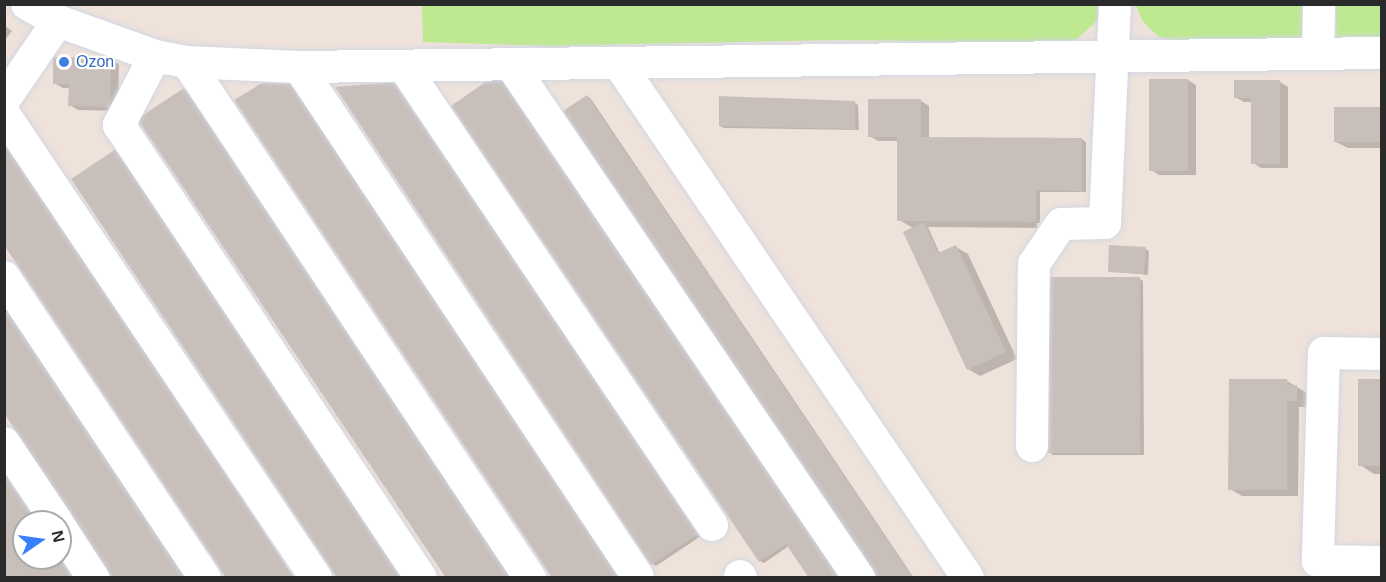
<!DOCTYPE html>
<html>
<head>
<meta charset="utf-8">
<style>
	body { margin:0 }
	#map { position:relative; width:1386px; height:582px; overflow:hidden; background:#eee2da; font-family:Arial,sans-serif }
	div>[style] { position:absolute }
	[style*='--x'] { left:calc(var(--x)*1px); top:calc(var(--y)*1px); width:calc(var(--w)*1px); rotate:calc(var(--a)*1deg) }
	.green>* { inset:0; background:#bfe991 }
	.shadow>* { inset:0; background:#0003 }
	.building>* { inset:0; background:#c9bfba }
	.roads { filter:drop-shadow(0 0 2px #d0d7e4) drop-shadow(0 0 2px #d0d7e4) }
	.minor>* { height:32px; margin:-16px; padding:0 16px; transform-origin:16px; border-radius:16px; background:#fff }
	.dots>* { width:16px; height:16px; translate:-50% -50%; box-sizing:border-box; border:3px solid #fff; border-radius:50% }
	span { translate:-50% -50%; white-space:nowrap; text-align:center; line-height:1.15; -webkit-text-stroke:4.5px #fff; paint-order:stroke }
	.shop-label { font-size:16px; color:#366cbe }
	.left { translate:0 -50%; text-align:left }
	.frame { position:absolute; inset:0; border:6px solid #2a2a2a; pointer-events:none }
	.north { position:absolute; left:12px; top:510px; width:60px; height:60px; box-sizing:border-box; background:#fff; border:2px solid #aaa; border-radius:50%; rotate:77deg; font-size:16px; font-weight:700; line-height:24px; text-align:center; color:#2a2a2a }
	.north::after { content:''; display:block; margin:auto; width:21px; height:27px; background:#367fff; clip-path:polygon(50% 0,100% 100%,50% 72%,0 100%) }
</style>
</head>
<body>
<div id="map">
	<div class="green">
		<div style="clip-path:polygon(422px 5px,1103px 5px,1099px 19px,1076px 40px,1063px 43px,839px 40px,552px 46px,423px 42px)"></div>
		<div style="clip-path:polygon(1136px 5px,1310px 5px,1310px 38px,1260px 43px,1173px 40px,1160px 37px,1150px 29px,1142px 20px)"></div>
		<div style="clip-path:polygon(1336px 5px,1381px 5px,1381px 42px,1336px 42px)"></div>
	</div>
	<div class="shadow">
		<div style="clip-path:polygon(4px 25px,12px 31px,4px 41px)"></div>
		<div style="clip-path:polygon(110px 59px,119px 64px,118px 111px,78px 110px,70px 105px,70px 88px,63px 88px,54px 83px)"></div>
		<div style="clip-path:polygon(501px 78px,840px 578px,811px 578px,789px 546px,764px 563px,760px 561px,453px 106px)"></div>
		<div style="clip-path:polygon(1188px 80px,1196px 85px,1196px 175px,1159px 175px,1151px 170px)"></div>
		<div style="clip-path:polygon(1280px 82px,1288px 87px,1288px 168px,1261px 168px,1253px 163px,1252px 102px,1244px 102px,1235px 97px)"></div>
		<div style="clip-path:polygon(289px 85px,294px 88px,623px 578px)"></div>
		<div style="clip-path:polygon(401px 87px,701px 536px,656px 566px,652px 564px)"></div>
		<div style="clip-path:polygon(184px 90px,188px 92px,515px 578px,448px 578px)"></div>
		<div style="clip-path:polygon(587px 96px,591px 99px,914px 578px,880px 578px)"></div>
		<div style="clip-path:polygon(921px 101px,929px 106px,929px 139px,1082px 139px,1086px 142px,1086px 192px,1040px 192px,1040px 223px,1037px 223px,1037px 228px,928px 227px,940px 254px,956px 247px,968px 254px,1017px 359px,980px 376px,968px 369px,913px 228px,899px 220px,899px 141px,878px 141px,870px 136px)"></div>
		<div style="clip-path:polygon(855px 103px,858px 105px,859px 130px,724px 128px,720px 126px)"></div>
		<div style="clip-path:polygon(1382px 108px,1382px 148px,1348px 148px,1336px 142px)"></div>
		<div style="clip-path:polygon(6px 145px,10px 147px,294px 578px,227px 578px,4px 242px)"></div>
		<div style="clip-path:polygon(1145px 249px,1149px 251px,1148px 275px,1109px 271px)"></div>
		<div style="clip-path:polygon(1140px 279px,1143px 281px,1144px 455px,1053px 455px,1049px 452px)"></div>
		<div style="clip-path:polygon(4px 301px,186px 578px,115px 578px)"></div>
		<div style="clip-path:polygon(1287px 381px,1309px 394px,1308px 407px,1299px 407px,1298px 496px,1242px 496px,1230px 489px)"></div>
		<div style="clip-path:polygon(1382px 381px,1382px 474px,1374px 474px,1360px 465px)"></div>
		<div style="clip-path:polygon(4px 471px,39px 522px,24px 522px,24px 558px,60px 558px,77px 578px,4px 572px)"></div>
	</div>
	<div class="building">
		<div style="clip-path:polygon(53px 57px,111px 58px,110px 107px,68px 106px,69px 84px,53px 84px)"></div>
		<div style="clip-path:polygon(497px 74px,839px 578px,809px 578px,786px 544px,759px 562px,451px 106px)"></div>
		<div style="clip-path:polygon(1149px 79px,1188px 79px,1188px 171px,1149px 171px)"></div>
		<div style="clip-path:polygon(1234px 80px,1280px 80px,1280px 164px,1251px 164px,1251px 98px,1234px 98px)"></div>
		<div style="clip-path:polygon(397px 82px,698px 534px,651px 565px,335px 87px)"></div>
		<div style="clip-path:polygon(262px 83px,290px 84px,622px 578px,552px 578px,234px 100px)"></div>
		<div style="clip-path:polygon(184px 88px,514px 578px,446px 578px,137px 119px)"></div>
		<div style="clip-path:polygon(587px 95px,913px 578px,878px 578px,563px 111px)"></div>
		<div style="clip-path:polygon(719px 96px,855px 101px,855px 129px,719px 126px)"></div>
		<div style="clip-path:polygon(868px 99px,921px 99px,921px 137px,1082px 138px,1082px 191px,1036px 190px,1036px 222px,897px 221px,897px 137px,868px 137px)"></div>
		<div style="clip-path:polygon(1334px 107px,1382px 107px,1382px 142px,1334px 142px)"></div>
		<div style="clip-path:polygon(6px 143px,293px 578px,226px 578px,4px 245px)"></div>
		<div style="clip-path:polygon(116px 149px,403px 578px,337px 578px,71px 179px)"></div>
		<div style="clip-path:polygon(924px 222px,938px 253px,956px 245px,1006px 352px,967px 370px,903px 232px)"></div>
		<div style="clip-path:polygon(1109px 245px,1146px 247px,1144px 274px,1108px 272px)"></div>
		<div style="clip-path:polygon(1047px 277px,1140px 277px,1140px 453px,1047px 453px)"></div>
		<div style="clip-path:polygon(4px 303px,185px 578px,113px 578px,4px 413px)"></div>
		<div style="clip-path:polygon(1229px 379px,1287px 379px,1288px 385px,1297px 385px,1297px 401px,1287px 401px,1287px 490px,1228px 490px)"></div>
		<div style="clip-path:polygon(1358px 379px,1382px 379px,1382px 466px,1358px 466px)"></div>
		<div style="clip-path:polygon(4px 473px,38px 522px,24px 522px,24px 558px,60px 558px,60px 555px,75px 578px,6px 578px,4px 575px)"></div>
	</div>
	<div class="roads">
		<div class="minor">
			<div style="--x:27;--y:4;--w:35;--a:29"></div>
			<div style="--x:58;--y:21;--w:103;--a:19.8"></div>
			<div style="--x:155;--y:56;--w:33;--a:11"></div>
			<div style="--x:187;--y:62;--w:112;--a:2.6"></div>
			<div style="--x:299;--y:67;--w:1083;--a:-0.74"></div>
			<div style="--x:1318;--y:53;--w:49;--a:-88.8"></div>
			<div style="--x:155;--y:56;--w:78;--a:117.6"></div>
			<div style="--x:119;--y:125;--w:544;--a:56.31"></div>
			<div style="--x:187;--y:62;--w:620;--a:56.39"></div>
			<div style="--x:619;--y:64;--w:621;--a:55.82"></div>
			<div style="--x:512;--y:66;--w:619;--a:55.87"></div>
			<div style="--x:299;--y:67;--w:612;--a:56.39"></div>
			<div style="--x:404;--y:67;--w:552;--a:56.08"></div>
			<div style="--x:4;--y:100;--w:96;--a:-55.6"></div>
			<div style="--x:4;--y:114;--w:559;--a:56.08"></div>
			<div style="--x:4;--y:277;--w:362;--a:56.3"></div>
			<div style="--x:1382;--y:354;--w:58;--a:-179"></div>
			<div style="--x:1324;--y:353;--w:208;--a:91.7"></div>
			<div style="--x:1318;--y:561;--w:64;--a:0.9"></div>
			<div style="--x:4;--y:443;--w:95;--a:56.1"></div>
			<div style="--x:1032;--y:446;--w:182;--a:-89.4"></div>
			<div style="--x:1034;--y:264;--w:48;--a:-56"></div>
			<div style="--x:1061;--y:224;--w:44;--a:-1.3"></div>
			<div style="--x:1105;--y:223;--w:219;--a:-87.4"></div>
			<div style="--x:60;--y:527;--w:61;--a:57.1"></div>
			<div style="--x:740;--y:576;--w:2;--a:63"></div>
		</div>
	</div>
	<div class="dots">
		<div style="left:64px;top:62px;background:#3f7fe0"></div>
	</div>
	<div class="shop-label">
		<span class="left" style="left:76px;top:62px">Ozon</span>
	</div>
	<div class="frame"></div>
	<div class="north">N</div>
</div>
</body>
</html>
